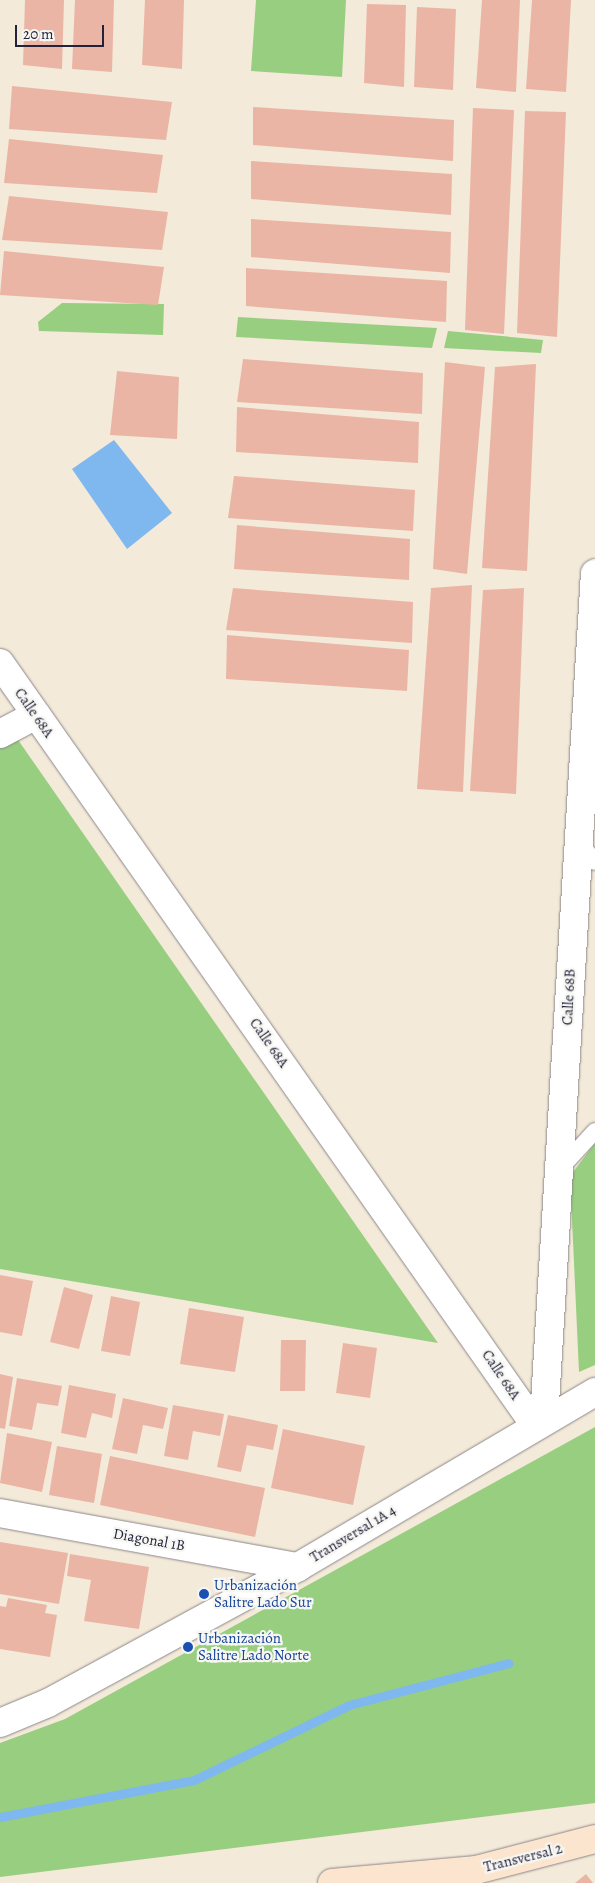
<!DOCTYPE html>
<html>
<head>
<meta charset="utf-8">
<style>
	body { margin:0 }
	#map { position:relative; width:595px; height:1883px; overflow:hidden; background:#f4ead9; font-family:Alegreya,serif }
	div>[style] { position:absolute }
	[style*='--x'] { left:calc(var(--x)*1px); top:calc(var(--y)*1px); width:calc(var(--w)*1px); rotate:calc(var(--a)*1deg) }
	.green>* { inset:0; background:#98ce7f }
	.water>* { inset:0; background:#7fb7ef }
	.stream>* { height:9px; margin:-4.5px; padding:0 4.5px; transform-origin:4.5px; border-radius:4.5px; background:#7fb7ef }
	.building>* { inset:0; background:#ebb5a5 }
	.roads { filter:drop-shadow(0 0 1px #8b868a) drop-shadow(0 0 1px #8b868a) }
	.lane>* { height:16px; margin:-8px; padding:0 8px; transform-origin:8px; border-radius:8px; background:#fff }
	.street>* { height:28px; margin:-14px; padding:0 14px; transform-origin:14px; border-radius:14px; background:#fff }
	.secondary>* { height:28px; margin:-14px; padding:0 14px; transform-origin:14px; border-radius:14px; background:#fce5cf }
	.dots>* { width:14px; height:14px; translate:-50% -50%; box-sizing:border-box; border:2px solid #f6f6f2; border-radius:50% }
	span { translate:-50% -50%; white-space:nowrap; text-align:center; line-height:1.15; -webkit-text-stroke:4.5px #f6f6f2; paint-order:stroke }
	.street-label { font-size:15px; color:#22223b }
	.transit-label { font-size:15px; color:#164399 }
	.left { translate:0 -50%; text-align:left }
	.scale { position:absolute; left:15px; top:25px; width:89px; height:22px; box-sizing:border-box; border:2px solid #22223b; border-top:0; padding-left:6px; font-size:15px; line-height:18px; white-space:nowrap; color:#22223b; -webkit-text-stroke:4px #f6f6f2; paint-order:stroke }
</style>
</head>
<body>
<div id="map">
	<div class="green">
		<div style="clip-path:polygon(256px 0,346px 0,342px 77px,251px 71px)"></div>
		<div style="clip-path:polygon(62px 303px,164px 304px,163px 335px,39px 331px,38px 322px)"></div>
		<div style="clip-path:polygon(238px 317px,437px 328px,432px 348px,236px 337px)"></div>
		<div style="clip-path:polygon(448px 331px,543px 340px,541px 353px,444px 348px)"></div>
		<div style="clip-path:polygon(16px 737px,438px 1343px,0 1269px,0 746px)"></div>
		<div style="clip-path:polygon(595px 1143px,595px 1365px,579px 1372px,570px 1176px)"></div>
		<div style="clip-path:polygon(595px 1427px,595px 1803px,0 1877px,0 1743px,65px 1719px)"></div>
	</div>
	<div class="water">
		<div style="clip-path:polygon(114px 440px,172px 513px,127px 549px,72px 469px)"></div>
	</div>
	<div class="stream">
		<div style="--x:0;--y:1817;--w:197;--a:-10.8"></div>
		<div style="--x:194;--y:1780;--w:172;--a:-25.8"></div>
		<div style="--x:349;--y:1705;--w:165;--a:-14.7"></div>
	</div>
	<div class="building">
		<div style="clip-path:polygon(25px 0,64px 0,62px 69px,23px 65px)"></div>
		<div style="clip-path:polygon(75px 0,114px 0,112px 72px,72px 69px)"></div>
		<div style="clip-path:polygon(145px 0,184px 0,182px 69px,142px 65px)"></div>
		<div style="clip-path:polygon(482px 0,520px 0,516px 92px,476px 88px)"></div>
		<div style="clip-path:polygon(532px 0,571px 0,566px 92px,526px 89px)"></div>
		<div style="clip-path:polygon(367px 4px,406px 5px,404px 87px,364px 83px)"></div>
		<div style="clip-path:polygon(417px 7px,456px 9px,453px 90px,414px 87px)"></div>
		<div style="clip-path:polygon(12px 86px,172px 102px,166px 140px,9px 129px)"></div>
		<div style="clip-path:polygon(253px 107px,454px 120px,453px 161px,253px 145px)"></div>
		<div style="clip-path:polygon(473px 108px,514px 110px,504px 334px,465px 330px)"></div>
		<div style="clip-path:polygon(525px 111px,566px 112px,557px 337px,517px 333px)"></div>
		<div style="clip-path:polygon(9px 139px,163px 155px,157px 193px,4px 183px)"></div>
		<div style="clip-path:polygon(251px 161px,452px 174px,451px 215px,251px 199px)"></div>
		<div style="clip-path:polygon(9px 196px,168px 212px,162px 250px,2px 240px)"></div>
		<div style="clip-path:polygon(251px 219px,451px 232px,450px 273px,251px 257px)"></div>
		<div style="clip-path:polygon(4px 251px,164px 267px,158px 305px,0 295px)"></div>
		<div style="clip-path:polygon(246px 268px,447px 281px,446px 322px,246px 306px)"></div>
		<div style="clip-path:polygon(243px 359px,423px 373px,422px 414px,237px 402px)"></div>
		<div style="clip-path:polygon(445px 362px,485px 367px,467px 574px,433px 569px)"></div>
		<div style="clip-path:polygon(536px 364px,527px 571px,482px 568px,495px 367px)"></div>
		<div style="clip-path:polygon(117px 371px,179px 377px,177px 439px,110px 435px)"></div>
		<div style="clip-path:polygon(237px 407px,419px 422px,418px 463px,236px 452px)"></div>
		<div style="clip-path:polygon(234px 476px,415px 490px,413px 531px,228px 518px)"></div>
		<div style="clip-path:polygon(237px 525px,410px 539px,409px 580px,234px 569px)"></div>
		<div style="clip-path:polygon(472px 585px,463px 792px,417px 789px,431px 588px)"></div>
		<div style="clip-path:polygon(233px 588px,413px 602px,412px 643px,226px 630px)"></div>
		<div style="clip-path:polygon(524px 588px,516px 794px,470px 791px,483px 590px)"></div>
		<div style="clip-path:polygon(227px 635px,409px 650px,407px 691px,226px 679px)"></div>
		<div style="clip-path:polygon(0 1275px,33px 1281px,22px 1336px,0 1332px)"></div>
		<div style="clip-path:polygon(64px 1287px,93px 1295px,79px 1349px,50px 1342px)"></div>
		<div style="clip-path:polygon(111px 1296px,140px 1302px,130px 1356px,101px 1351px)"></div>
		<div style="clip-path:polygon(189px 1308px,244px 1317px,235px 1372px,180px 1364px)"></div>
		<div style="clip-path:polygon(281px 1340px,306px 1340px,305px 1391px,280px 1391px)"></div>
		<div style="clip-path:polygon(343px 1343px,377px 1348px,370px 1398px,336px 1393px)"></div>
		<div style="clip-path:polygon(0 1374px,13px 1377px,5px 1429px,0 1428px)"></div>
		<div style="clip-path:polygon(17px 1378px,62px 1386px,58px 1406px,37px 1403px,32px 1430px,9px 1426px)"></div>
		<div style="clip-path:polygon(69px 1385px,116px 1394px,112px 1418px,92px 1413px,86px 1438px,61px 1433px)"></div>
		<div style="clip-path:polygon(123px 1398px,168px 1408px,163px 1429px,143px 1425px,137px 1454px,112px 1449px)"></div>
		<div style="clip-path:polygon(173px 1405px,224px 1414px,220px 1436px,193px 1431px,188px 1460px,164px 1456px)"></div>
		<div style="clip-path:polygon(228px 1415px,278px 1425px,273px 1450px,247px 1445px,241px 1472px,217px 1467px)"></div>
		<div style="clip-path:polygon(283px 1429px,365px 1446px,353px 1505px,271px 1488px)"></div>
		<div style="clip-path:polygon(7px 1433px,52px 1442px,42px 1492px,0 1483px)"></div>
		<div style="clip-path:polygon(57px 1446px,102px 1454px,94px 1503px,49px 1495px)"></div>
		<div style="clip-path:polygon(110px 1456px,265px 1488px,255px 1537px,100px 1505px)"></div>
		<div style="clip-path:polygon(0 1542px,68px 1553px,59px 1604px,0 1594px)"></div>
		<div style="clip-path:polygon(70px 1554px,149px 1567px,139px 1629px,84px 1621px,91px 1580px,67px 1576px)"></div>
		<div style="clip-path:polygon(8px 1598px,47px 1605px,45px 1613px,57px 1615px,50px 1657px,0 1649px,0 1606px,6px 1607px)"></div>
		<div style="clip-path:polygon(586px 1874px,593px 1883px,575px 1883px)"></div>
	</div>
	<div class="roads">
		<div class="lane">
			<div style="--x:579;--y:841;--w:26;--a:53"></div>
			<div style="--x:559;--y:1170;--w:53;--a:-47.3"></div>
		</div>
		<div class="street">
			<div style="--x:0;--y:663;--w:931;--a:54.93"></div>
			<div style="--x:0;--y:734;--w:41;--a:-27.8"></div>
			<div style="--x:544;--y:1419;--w:847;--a:-86.55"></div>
			<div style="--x:0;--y:1513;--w:303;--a:10.3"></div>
			<div style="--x:0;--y:1723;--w:52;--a:-22.6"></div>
			<div style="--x:48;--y:1703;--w:285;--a:-28.5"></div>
			<div style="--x:298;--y:1567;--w:345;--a:-30.5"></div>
		</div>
		<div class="secondary">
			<div style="--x:332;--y:1883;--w:145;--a:-5.2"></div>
			<div style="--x:476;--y:1870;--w:123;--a:-14.6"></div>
		</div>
	</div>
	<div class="dots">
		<div style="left:204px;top:1594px;background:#1a4fb4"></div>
		<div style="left:188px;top:1647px;background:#1a4fb4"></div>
	</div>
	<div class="street-label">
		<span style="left:34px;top:713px;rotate:55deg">Calle 68A</span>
		<span style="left:569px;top:997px;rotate:-87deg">Calle 68B</span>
		<span style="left:269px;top:1043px;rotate:55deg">Calle 68A</span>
		<span style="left:501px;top:1375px;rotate:56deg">Calle 68A</span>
		<span style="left:353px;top:1534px;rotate:-31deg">Transversal 1A 4</span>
		<span style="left:149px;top:1540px;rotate:10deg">Diagonal 1B</span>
		<span style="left:523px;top:1858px;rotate:-14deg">Transversal 2</span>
	</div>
	<div class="transit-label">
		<span class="left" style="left:214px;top:1594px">Urbanización<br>Salitre Lado Sur</span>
		<span class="left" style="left:198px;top:1647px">Urbanización<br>Salitre Lado Norte</span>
	</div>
	<div class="scale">20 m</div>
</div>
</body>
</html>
